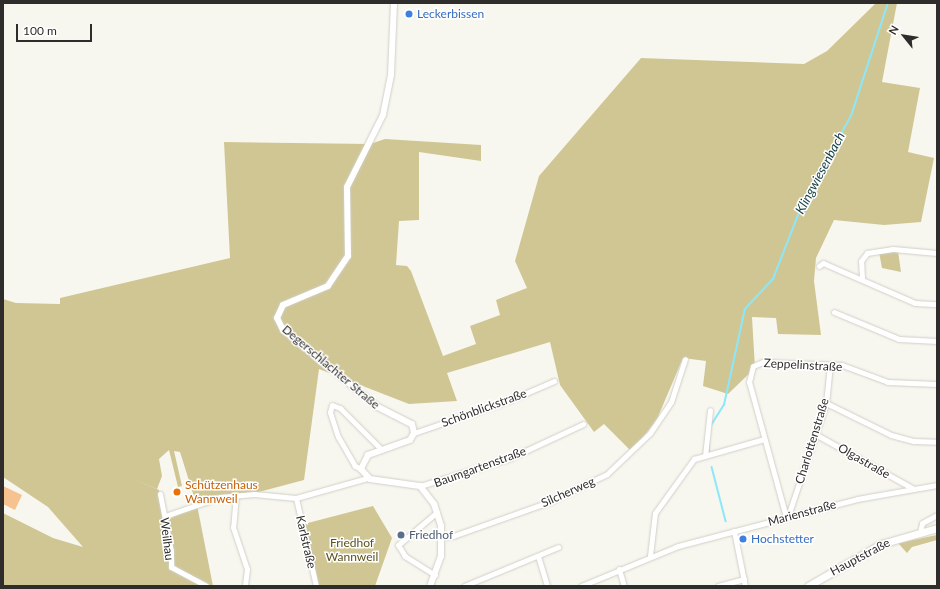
<!DOCTYPE html>
<html>
<head>
<meta charset="utf-8">
<style>
	body { margin:0 }
	#map { position:relative; width:940px; height:589px; overflow:hidden; background:#f8f7ef; font-family:Lato,sans-serif }
	div>[style] { position:absolute }
	[style*='--x'] { left:calc(var(--x)*1px); top:calc(var(--y)*1px); width:calc(var(--w)*1px); rotate:calc(var(--a)*1deg) }
	.green>* { inset:0; background:#d0c693 }
	.stream>* { height:1.5px; margin:-0.75px; padding:0 0.75px; transform-origin:0.75px; border-radius:0.75px; background:#8de7fa }
	.building>* { inset:0; background:#f6c28f }
	.roads { filter:drop-shadow(0 0 1px #d0cfc7) drop-shadow(0 0 1px #d0cfc7) }
	.minor>* { height:5px; margin:-2.5px; padding:0 2.5px; transform-origin:2.5px; border-radius:2.5px; background:#fff }
	.tertiary>* { height:6px; margin:-3px; padding:0 3px; transform-origin:3px; border-radius:3px; background:#fff }
	.secondary>* { height:7px; margin:-3.5px; padding:0 3.5px; transform-origin:3.5px; border-radius:3.5px; background:#fff }
	.dots>* { width:11px; height:11px; translate:-50% -50%; box-sizing:border-box; border:2px solid #fff; border-radius:50% }
	span { translate:-50% -50%; white-space:nowrap; text-align:center; line-height:1.15; -webkit-text-stroke:3px #fff; paint-order:stroke }
	.shop-label { font-size:12px; color:#366cbe }
	.left { translate:0 -50%; text-align:left }
	.street-label { font-size:12px; color:#2e2d2b }
	.food-label { font-size:12px; color:#c56008 }
	.service-label { font-size:12px; color:#4e5e75 }
	.park-label { font-size:12px; color:#5b511d }
	.water-label { font-size:13px; color:#133d46; font-style:italic }
	.frame { position:absolute; inset:0; border:4px solid #2e2d2b; pointer-events:none }
	.north { position:absolute; left:884px; top:16px; width:40px; height:40px; -webkit-text-stroke:3px #fff; paint-order:stroke; rotate:300deg; font-size:11px; font-weight:700; line-height:16px; text-align:center; color:#2e2d2b }
	.north::after { content:''; display:block; margin:auto; width:14px; height:18px; background:#2e2d2b; clip-path:polygon(50% 0,100% 100%,50% 72%,0 100%) }
	.scale { position:absolute; left:16px; top:24px; width:76px; height:18px; box-sizing:border-box; border:2px solid #2e2d2b; border-top:0; padding-left:5px; font-size:12px; line-height:14px; white-space:nowrap; color:#2e2d2b; -webkit-text-stroke:3px #fff; paint-order:stroke }
</style>
</head>
<body>
<div id="map">
	<div class="green">
		<div style="clip-path:polygon(876px 3px,897px 3px,882px 82px,920px 88px,908px 152px,934px 158px,921px 222px,884px 225px,834px 220px,816px 258px,814px 281px,821px 335px,778px 334px,776px 318px,752px 317px,755px 368px,728px 394px,703px 386px,706px 361px,683px 358px,657px 419px,632px 452px,604px 424px,594px 432px,560px 385px,550px 342px,447px 373px,457px 401px,409px 404px,319px 369px,304px 480px,255px 493px,196px 503px,180px 452px,174px 451px,182px 486px,178px 487px,169px 450px,159px 459px,162px 476px,157px 489px,127px 477px,159px 490px,171px 567px,206px 586px,3px 586px,3px 513px,53px 538px,83px 547px,48px 507px,3px 477px,3px 299px,16px 303px,60px 304px,60px 298px,230px 258px,224px 142px,370px 144px,385px 139px,481px 145px,481px 161px,419px 152px,419px 220px,399px 221px,396px 265px,407px 266px,411px 271px,443px 356px,476px 344px,470px 326px,500px 315px,496px 300px,527px 288px,515px 261px,539px 176px,641px 58px,804px 64px,827px 51px)"></div>
		<div style="clip-path:polygon(898px 251px,901px 272px,882px 268px,879px 252px)"></div>
		<div style="clip-path:polygon(197px 506px,198px 510px,213px 586px,207px 586px,175px 566px,169px 519px)"></div>
		<div style="clip-path:polygon(373px 506px,392px 538px,375px 586px,318px 586px,304px 524px)"></div>
		<div style="clip-path:polygon(937px 535px,937px 540px,912px 547px,907px 553px,898px 543px)"></div>
	</div>
	<div class="stream">
		<div style="--x:710;--y:427;--w:26;--a:-58"></div>
		<div style="--x:724;--y:405;--w:98;--a:-77.7"></div>
		<div style="--x:745;--y:309;--w:41;--a:-47"></div>
		<div style="--x:773;--y:279;--w:85;--a:-68.6"></div>
		<div style="--x:804;--y:200;--w:96;--a:-60.8"></div>
		<div style="--x:851;--y:116;--w:119;--a:-71.9"></div>
		<div style="--x:709;--y:452;--w:12;--a:-90"></div>
		<div style="--x:712;--y:467;--w:56;--a:75.5"></div>
	</div>
	<div class="building">
		<div style="clip-path:polygon(3px 486px,22px 495px,15px 510px,3px 504px)"></div>
	</div>
	<div class="roads">
		<div class="minor">
			<div style="--x:819;--y:266;--w:5;--a:-37"></div>
			<div style="--x:823;--y:263;--w:100;--a:23.5"></div>
			<div style="--x:915;--y:303;--w:22;--a:3"></div>
			<div style="--x:862;--y:278;--w:17;--a:-93"></div>
			<div style="--x:861;--y:261;--w:10;--a:-53"></div>
			<div style="--x:867;--y:253;--w:26;--a:-9"></div>
			<div style="--x:893;--y:249;--w:44;--a:5.2"></div>
			<div style="--x:834;--y:312;--w:70;--a:22.6"></div>
			<div style="--x:899;--y:339;--w:38;--a:3"></div>
			<div style="--x:826;--y:403;--w:72;--a:26.2"></div>
			<div style="--x:891;--y:435;--w:24;--a:15"></div>
			<div style="--x:914;--y:441;--w:23;--a:2"></div>
			<div style="--x:414;--y:433;--w:102;--a:-19"></div>
			<div style="--x:510;--y:400;--w:48;--a:-23.4"></div>
			<div style="--x:815;--y:434;--w:111;--a:29.1"></div>
			<div style="--x:705;--y:456;--w:46;--a:-83.8"></div>
			<div style="--x:361;--y:469;--w:7;--a:-153"></div>
			<div style="--x:355;--y:466;--w:34;--a:-120"></div>
			<div style="--x:338;--y:437;--w:26;--a:-108"></div>
			<div style="--x:330;--y:412;--w:7;--a:-74"></div>
			<div style="--x:332;--y:405;--w:9;--a:21"></div>
			<div style="--x:340;--y:408;--w:59;--a:45"></div>
			<div style="--x:420;--y:486;--w:92;--a:-17.1"></div>
			<div style="--x:508;--y:459;--w:83;--a:-25"></div>
			<div style="--x:160;--y:494;--w:58;--a:79.1"></div>
			<div style="--x:171;--y:551;--w:16;--a:90"></div>
			<div style="--x:171;--y:567;--w:40;--a:28"></div>
			<div style="--x:236;--y:495;--w:32;--a:95"></div>
			<div style="--x:233;--y:527;--w:44;--a:71.6"></div>
			<div style="--x:247;--y:569;--w:17;--a:97"></div>
			<div style="--x:296;--y:498;--w:90;--a:77.2"></div>
			<div style="--x:165;--y:516;--w:58;--a:-19.1"></div>
			<div style="--x:220;--y:497;--w:34;--a:-5"></div>
			<div style="--x:254;--y:494;--w:42;--a:5.4"></div>
			<div style="--x:296;--y:498;--w:74;--a:-15.7"></div>
			<div style="--x:788;--y:516;--w:119;--a:-71.4"></div>
			<div style="--x:826;--y:403;--w:39;--a:-84"></div>
			<div style="--x:786;--y:517;--w:140;--a:-105.3"></div>
			<div style="--x:749;--y:382;--w:16;--a:-76"></div>
			<div style="--x:753;--y:366;--w:11;--a:-22"></div>
			<div style="--x:763;--y:362;--w:79;--a:2.2"></div>
			<div style="--x:842;--y:365;--w:49;--a:20.3"></div>
			<div style="--x:888;--y:382;--w:49;--a:2.3"></div>
			<div style="--x:734;--y:531;--w:56;--a:78.7"></div>
			<div style="--x:920;--y:532;--w:9;--a:-77"></div>
			<div style="--x:922;--y:523;--w:17;--a:-28"></div>
			<div style="--x:440;--y:537;--w:13;--a:-4"></div>
			<div style="--x:453;--y:536;--w:102;--a:-19.5"></div>
			<div style="--x:549;--y:502;--w:64;--a:-25.8"></div>
			<div style="--x:607;--y:474;--w:59;--a:-43.6"></div>
			<div style="--x:650;--y:433;--w:37;--a:-56"></div>
			<div style="--x:671;--y:402;--w:45;--a:-72"></div>
			<div style="--x:538;--y:556;--w:31;--a:73"></div>
			<div style="--x:650;--y:556;--w:43;--a:-83.4"></div>
			<div style="--x:655;--y:513;--w:67;--a:-54.2"></div>
			<div style="--x:694;--y:459;--w:73;--a:-15.9"></div>
			<div style="--x:619;--y:569;--w:18;--a:74"></div>
			<div style="--x:435;--y:575;--w:36;--a:-148"></div>
			<div style="--x:405;--y:556;--w:13;--a:-122"></div>
			<div style="--x:398;--y:545;--w:51;--a:-40.2"></div>
			<div style="--x:464;--y:586;--w:102;--a:-22.5"></div>
			<div style="--x:581;--y:586;--w:105;--a:-22.4"></div>
			<div style="--x:678;--y:546;--w:185;--a:-14.7"></div>
			<div style="--x:857;--y:499;--w:81;--a:-9.9"></div>
			<div style="--x:718;--y:586;--w:27;--a:-15"></div>
		</div>
		<div class="tertiary">
			<div style="--x:394;--y:3;--w:72;--a:92.4"></div>
			<div style="--x:391;--y:75;--w:41;--a:101.3"></div>
			<div style="--x:383;--y:115;--w:80;--a:116.6"></div>
			<div style="--x:347;--y:187;--w:69;--a:89.2"></div>
			<div style="--x:348;--y:256;--w:36;--a:124"></div>
			<div style="--x:328;--y:286;--w:49;--a:157.1"></div>
			<div style="--x:283;--y:305;--w:14;--a:115"></div>
			<div style="--x:277;--y:318;--w:13;--a:63"></div>
			<div style="--x:283;--y:330;--w:122;--a:39"></div>
			<div style="--x:378;--y:407;--w:38;--a:27"></div>
			<div style="--x:412;--y:424;--w:9;--a:77"></div>
			<div style="--x:414;--y:433;--w:8;--a:120"></div>
			<div style="--x:410;--y:440;--w:45;--a:160.3"></div>
			<div style="--x:368;--y:455;--w:16;--a:117"></div>
			<div style="--x:361;--y:469;--w:13;--a:48"></div>
			<div style="--x:370;--y:479;--w:50;--a:8"></div>
			<div style="--x:420;--y:486;--w:23;--a:52"></div>
			<div style="--x:434;--y:504;--w:23;--a:72"></div>
			<div style="--x:441;--y:526;--w:30;--a:90"></div>
			<div style="--x:441;--y:556;--w:32;--a:110"></div>
		</div>
		<div class="secondary">
			<div style="--x:808;--y:586;--w:84;--a:-29.9"></div>
			<div style="--x:881;--y:544;--w:58;--a:-15.9"></div>
		</div>
	</div>
	<div class="dots">
		<div style="left:409px;top:14px;background:#3f7fe0"></div>
		<div style="left:177px;top:492px;background:#e8710a"></div>
		<div style="left:401px;top:535px;background:#5c6f8a"></div>
		<div style="left:743px;top:539px;background:#3f7fe0"></div>
	</div>
	<div class="shop-label">
		<span class="left" style="left:417px;top:14px">Leckerbissen</span>
		<span class="left" style="left:751px;top:539px">Hochstetter</span>
	</div>
	<div class="street-label">
		<span style="left:803px;top:365px;rotate:3deg">Zeppelinstraße</span>
		<span style="left:331px;top:367px;rotate:40deg">Degerschlachter Straße</span>
		<span style="left:484px;top:408px;rotate:-20deg">Schönblickstraße</span>
		<span style="left:812px;top:441px;rotate:-73deg">Charlottenstraße</span>
		<span style="left:864px;top:461px;rotate:30deg">Olgastraße</span>
		<span style="left:480px;top:467px;rotate:-20deg">Baumgartenstraße</span>
		<span style="left:568px;top:492px;rotate:-24deg">Silcherweg</span>
		<span style="left:802px;top:513px;rotate:-15deg">Marienstraße</span>
		<span style="left:167px;top:539px;rotate:83deg">Weilhau</span>
		<span style="left:306px;top:542px;rotate:77deg">Karlstraße</span>
		<span style="left:860px;top:557px;rotate:-28deg">Hauptstraße</span>
	</div>
	<div class="food-label">
		<span class="left" style="left:185px;top:492px">Schützenhaus<br>Wannweil</span>
	</div>
	<div class="service-label">
		<span class="left" style="left:409px;top:535px">Friedhof</span>
	</div>
	<div class="park-label">
		<span style="left:352px;top:550px">Friedhof<br>Wannweil</span>
	</div>
	<div class="water-label">
		<span style="left:820px;top:173px;rotate:-62deg">Klingwiesenbach</span>
	</div>
	<div class="frame"></div>
	<div class="north">N</div>
	<div class="scale">100 m</div>
</div>
</body>
</html>
